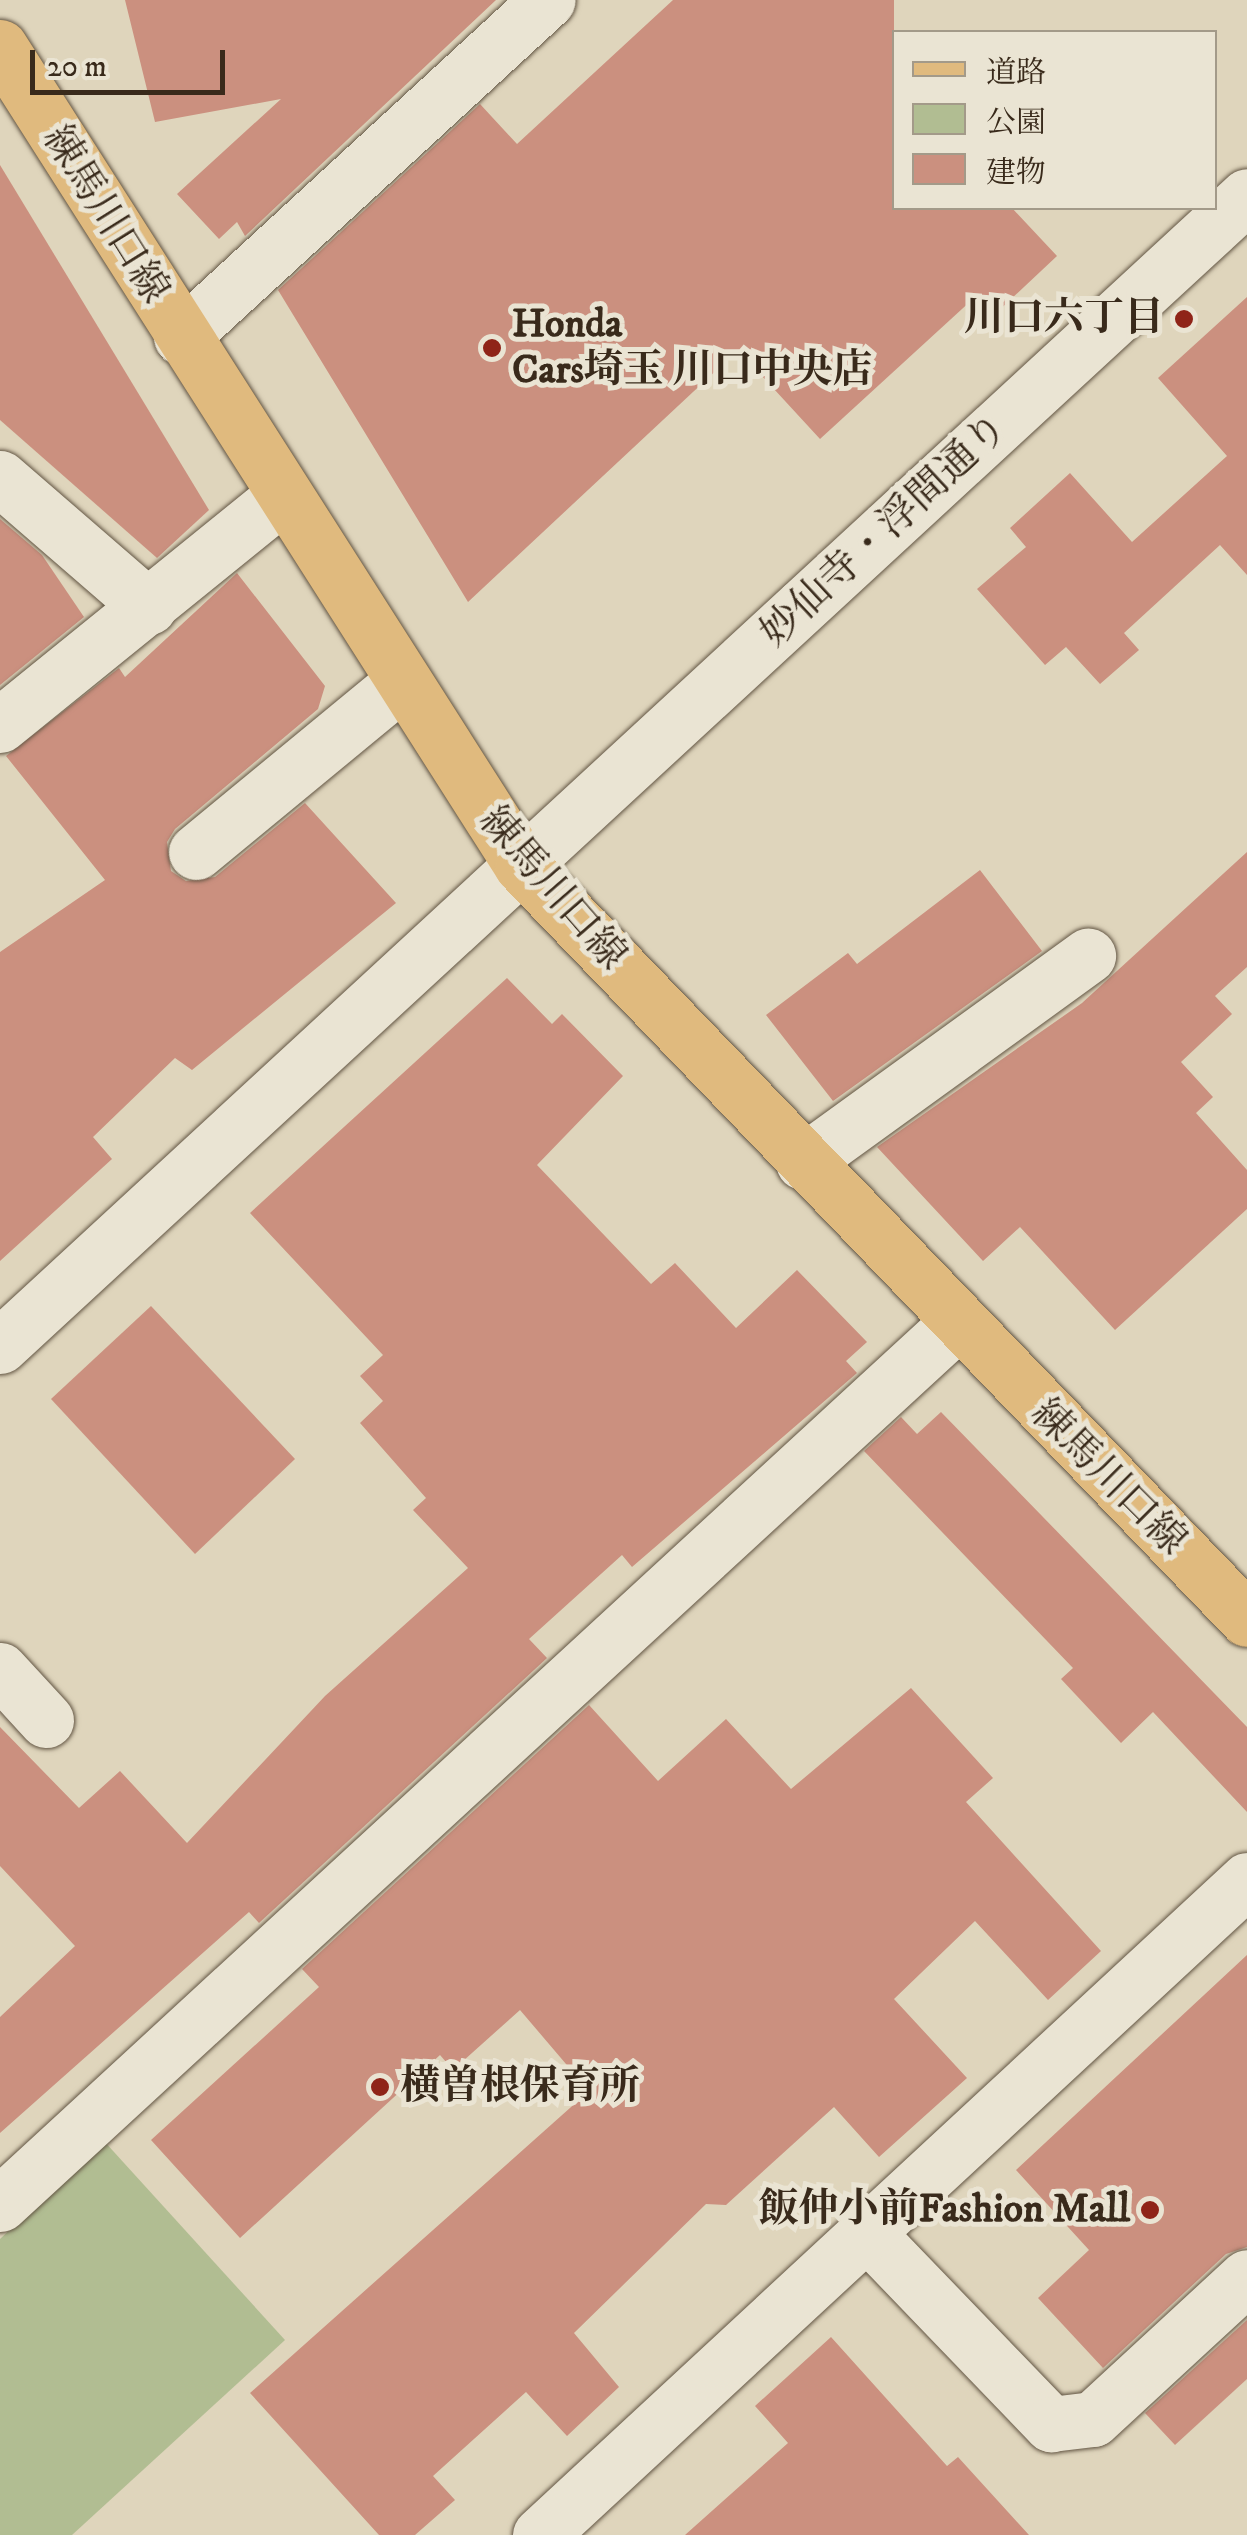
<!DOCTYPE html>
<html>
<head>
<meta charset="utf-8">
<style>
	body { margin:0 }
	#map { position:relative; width:1247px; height:2535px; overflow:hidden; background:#dfd5bc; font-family:"IM FELL DW Pica","Noto Serif JP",serif }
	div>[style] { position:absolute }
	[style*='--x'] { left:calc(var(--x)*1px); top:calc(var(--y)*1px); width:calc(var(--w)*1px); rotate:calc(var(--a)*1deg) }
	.green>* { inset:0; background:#b1bd92 }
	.building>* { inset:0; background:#cb907f }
	.roads { filter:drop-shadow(0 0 2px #625543) drop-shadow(0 0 2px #625543) }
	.minor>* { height:55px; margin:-27.5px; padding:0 27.5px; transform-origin:27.5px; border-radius:27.5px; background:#eae4d3 }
	.major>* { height:55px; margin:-27.5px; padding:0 27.5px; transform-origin:27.5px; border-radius:27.5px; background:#e0ba7e }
	.dots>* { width:28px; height:28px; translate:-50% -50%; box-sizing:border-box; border:5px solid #eae4d3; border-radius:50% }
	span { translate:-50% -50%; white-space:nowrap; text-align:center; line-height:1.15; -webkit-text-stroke:10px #eae4d3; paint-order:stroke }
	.street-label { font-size:40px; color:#392a1b }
	.poi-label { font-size:40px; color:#392a1b; font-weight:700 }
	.right { translate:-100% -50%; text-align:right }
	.left { translate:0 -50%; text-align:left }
	.legend { position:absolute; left:892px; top:30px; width:325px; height:180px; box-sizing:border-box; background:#eae4d3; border:2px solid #a39a89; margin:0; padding:12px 18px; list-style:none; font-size:30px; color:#392a1b }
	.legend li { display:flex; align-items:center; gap:20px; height:50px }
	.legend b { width:50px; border:2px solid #a39a89 }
	.scale { position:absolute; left:30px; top:50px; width:195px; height:45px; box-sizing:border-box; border:5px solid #392a1b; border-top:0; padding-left:12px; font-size:30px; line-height:35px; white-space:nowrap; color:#392a1b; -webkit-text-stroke:8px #eae4d3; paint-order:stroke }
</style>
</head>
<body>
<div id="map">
	<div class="green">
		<div style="clip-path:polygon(104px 2141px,285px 2340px,72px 2535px,0 2535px,0 2239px)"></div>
	</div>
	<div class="building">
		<div style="clip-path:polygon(125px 0,496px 0,245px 236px,237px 222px,219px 239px,177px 194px,281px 99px,155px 122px)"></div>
		<div style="clip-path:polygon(673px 0,894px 0,894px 208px,1012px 208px,1057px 256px,992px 317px,974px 298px,820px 439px,738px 350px,468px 602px,278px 290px,480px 104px,517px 144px)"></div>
		<div style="clip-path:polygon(0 165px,209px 510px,157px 558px,0 420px)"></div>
		<div style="clip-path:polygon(1247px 297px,1247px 575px,1220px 545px,1124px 633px,1139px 650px,1100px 684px,1066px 647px,1045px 665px,977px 589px,1026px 547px,1010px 528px,1070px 473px,1132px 542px,1227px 456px,1158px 378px)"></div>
		<div style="clip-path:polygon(0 519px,42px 555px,84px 617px,0 685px)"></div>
		<div style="clip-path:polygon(237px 573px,325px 686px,318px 709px,175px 829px,167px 842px,171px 871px,186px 881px,215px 877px,305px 803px,396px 903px,192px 1070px,175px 1058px,93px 1137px,112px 1159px,0 1261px,0 952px,105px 880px,6px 756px,119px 668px,125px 677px)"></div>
		<div style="clip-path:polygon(1247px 852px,1247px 967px,1215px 996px,1232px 1014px,1181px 1062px,1213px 1097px,1196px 1113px,1247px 1170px,1247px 1209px,1115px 1330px,1020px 1227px,983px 1261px,877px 1147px,1082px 1003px)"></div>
		<div style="clip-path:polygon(980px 870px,1042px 951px,833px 1101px,766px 1015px,848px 953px,857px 964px)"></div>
		<div style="clip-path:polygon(507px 978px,552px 1024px,562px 1014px,623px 1076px,537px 1165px,651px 1284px,675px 1263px,736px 1328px,797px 1270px,867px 1342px,846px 1361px,857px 1373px,632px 1567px,622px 1555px,529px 1639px,547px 1658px,259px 1923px,249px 1912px,0 2133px,0 2017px,75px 1946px,0 1866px,0 1727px,79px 1808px,120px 1771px,187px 1843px,325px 1696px,468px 1568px,413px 1510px,426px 1498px,360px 1423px,383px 1401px,360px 1376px,383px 1355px,250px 1213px)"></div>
		<div style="clip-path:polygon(151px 1306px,295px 1459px,195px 1554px,51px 1399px)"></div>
		<div style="clip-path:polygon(941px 1412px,1247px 1727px,1247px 1812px,1153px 1712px,1121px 1743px,1061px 1679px,1073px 1668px,864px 1451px,901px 1417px,917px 1434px)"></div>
		<div style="clip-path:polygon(911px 1688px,993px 1778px,966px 1802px,1101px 1951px,1048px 2000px,975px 1921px,894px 1999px,967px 2078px,879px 2157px,834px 2107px,726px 2205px,706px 2204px,574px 2333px,619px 2387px,567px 2436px,526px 2392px,433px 2476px,455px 2500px,415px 2535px,379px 2535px,250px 2393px,589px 2091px,520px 2010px,453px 2070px,440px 2055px,240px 2238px,151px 2140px,319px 1987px,302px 1969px,589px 1705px,658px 1781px,726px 1719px,791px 1789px)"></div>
		<div style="clip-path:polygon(1247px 1955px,1247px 2247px,1226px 2254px,1103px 2368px,1038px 2298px,1089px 2250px,1016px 2170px)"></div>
		<div style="clip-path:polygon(1247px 2320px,1247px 2379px,1175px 2445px,1145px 2413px)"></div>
		<div style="clip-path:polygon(831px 2337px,947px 2466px,958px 2457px,1029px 2535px,685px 2535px,788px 2443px,755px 2406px)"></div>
	</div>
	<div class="roads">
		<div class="minor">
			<div style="--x:181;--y:337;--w:498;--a:-42.6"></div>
			<div style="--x:0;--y:478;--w:197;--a:40.9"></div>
			<div style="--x:0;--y:725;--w:360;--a:-39"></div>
			<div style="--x:196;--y:852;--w:264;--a:-39.5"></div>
			<div style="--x:803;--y:1162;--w:352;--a:-35.9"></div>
			<div style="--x:0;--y:1346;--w:1696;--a:-42.68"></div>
			<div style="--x:0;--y:1670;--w:68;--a:47.4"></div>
			<div style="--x:0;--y:2204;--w:1299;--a:-42.63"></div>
			<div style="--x:866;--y:2232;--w:267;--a:46.1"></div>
			<div style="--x:1051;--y:2424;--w:42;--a:-6.8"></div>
			<div style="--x:1093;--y:2419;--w:209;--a:-42.7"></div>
			<div style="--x:540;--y:2535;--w:964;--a:-42.81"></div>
		</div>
		<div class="major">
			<div style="--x:0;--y:47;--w:971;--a:57.49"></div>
			<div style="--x:522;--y:866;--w:1045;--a:46.09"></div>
		</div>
	</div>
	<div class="dots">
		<div style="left:1184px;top:319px;background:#8f2418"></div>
		<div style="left:492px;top:348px;background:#8f2418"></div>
		<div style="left:380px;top:2087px;background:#8f2418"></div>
		<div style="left:1150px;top:2210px;background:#8f2418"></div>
	</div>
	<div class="street-label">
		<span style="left:105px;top:215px;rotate:58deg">練馬川口線</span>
		<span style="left:885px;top:531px;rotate:-43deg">妙仙寺・浮間通り</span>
		<span style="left:552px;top:889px;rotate:49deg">練馬川口線</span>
		<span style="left:1108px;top:1478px;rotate:45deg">練馬川口線</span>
	</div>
	<div class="poi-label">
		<span class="right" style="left:1164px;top:319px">川口六丁目</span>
		<span class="left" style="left:512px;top:348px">Honda<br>Cars埼玉 川口中央店</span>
		<span class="left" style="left:400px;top:2087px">横曽根保育所</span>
		<span class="right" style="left:1130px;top:2210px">飯仲小前Fashion Mall</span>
	</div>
	<ul class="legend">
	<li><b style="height:12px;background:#e0ba7e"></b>道路</li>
	<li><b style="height:28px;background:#b1bd92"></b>公園</li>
	<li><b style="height:28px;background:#cb907f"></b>建物</li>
	</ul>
	<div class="scale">20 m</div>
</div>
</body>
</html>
